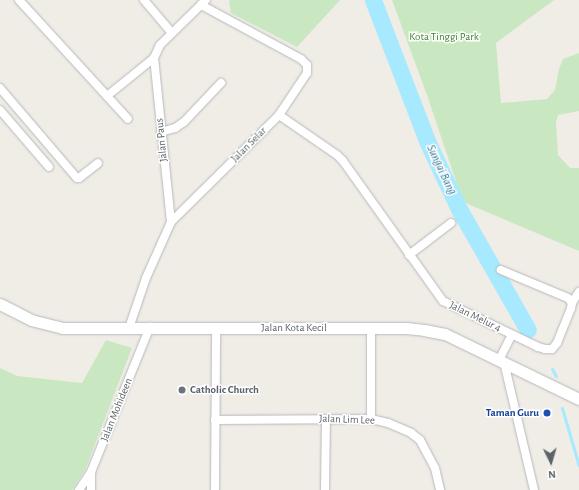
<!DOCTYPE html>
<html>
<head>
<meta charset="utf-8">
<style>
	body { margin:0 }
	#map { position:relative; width:579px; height:490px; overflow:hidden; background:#f0ece6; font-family:"Alegreya Sans",sans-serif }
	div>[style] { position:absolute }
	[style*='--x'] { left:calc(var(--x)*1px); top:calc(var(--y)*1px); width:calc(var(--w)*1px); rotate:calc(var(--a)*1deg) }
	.green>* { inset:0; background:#c9e8c2 }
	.stream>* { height:3px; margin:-1.5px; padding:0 1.5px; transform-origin:1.5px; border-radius:1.5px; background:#a7eaff }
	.river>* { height:17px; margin:-8.5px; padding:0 8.5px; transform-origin:8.5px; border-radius:8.5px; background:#a7eaff }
	.roads { filter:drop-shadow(0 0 1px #b6b9bd) drop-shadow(0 0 1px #b6b9bd) }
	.street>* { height:8px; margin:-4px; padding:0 4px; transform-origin:4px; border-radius:4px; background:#fff }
	.secondary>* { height:11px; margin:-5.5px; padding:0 5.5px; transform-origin:5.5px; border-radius:5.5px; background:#fff }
	.dots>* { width:11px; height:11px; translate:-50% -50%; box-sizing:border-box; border:2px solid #fff; border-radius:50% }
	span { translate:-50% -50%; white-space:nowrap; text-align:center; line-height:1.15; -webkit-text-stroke:3px #fff; paint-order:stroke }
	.park-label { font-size:11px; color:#3d8231 }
	.street-label { font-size:11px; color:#5d6366 }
	.worship-label { font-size:11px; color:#5b616d; font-weight:700 }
	.left { translate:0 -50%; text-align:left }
	.transit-label { font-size:11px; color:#164399; font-weight:700 }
	.right { translate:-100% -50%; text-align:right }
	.water-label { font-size:12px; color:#377b9a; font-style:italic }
	.north { position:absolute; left:531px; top:442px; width:40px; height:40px; -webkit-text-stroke:3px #fff; paint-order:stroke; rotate:175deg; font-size:11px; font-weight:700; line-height:16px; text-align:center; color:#5d6366 }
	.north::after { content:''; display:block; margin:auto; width:14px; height:18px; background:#5d6366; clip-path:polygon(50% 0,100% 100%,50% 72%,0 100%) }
</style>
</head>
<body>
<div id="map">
	<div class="green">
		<div style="clip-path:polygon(230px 0,340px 0,297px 47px,231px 13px,229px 2px)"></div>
		<div style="clip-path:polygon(392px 0,554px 0,496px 43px,501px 103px,547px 99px,555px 90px,559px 69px,563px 59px,579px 53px,579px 111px,558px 115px,556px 122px,558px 155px,570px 168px,579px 168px,579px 251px,463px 202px,427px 95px)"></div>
		<div style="clip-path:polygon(106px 340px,132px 348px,85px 470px,72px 490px,0 490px,0 368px,17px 376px,82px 383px)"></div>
	</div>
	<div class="stream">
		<div style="--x:552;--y:369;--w:8;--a:60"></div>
		<div style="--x:562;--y:408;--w:60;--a:73.7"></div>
	</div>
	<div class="river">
		<div style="--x:373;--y:0;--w:151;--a:69"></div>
		<div style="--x:427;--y:141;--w:75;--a:64.8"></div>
		<div style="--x:459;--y:209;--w:139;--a:60.3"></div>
	</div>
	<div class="roads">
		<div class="street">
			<div style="--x:19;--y:0;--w:161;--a:47.5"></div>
			<div style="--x:144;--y:0;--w:43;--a:49.7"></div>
			<div style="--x:0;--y:88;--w:118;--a:49.5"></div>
			<div style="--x:77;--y:178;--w:2;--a:0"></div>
			<div style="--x:79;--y:178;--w:24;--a:-38"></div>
			<div style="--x:107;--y:96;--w:60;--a:-39"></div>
			<div style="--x:0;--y:110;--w:75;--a:49.3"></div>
			<div style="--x:279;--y:115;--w:70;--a:34.6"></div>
			<div style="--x:337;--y:155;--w:8;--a:45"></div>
			<div style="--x:343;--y:161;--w:172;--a:54.5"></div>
			<div style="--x:443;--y:301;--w:106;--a:25.8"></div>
			<div style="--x:538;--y:347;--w:7;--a:16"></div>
			<div style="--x:545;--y:349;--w:7;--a:0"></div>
			<div style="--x:552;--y:349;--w:8;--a:-50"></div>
			<div style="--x:557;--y:343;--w:38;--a:-68"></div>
			<div style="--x:571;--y:308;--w:5;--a:-79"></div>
			<div style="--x:572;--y:303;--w:6;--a:-129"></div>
			<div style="--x:568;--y:298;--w:73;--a:-157.3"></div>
			<div style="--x:161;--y:132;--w:15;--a:-16"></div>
			<div style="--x:175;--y:128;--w:11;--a:-34"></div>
			<div style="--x:184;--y:122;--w:54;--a:-46.5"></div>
			<div style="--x:171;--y:222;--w:165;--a:-95.9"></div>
			<div style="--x:154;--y:58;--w:14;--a:-65"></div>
			<div style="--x:160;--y:45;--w:64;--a:-44.4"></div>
			<div style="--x:409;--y:255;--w:53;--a:-37.3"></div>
			<div style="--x:572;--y:303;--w:13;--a:-58"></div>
			<div style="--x:129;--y:328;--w:53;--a:-71.2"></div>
			<div style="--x:146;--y:278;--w:61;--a:-65.9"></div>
			<div style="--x:171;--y:222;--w:152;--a:-44.7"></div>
			<div style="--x:279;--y:115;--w:50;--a:-56.3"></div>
			<div style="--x:307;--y:73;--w:8;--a:-90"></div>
			<div style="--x:307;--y:65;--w:8;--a:-135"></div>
			<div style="--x:301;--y:59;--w:114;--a:-151.6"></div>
			<div style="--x:371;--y:328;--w:91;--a:90"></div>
			<div style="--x:499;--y:360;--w:28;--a:-63"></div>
			<div style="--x:504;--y:362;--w:131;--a:76.8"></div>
			<div style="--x:215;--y:420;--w:156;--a:-0.4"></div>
			<div style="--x:371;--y:419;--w:17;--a:13"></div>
			<div style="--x:388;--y:423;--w:25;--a:23"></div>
			<div style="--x:411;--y:433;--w:11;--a:38"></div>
			<div style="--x:420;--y:440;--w:32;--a:62"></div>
			<div style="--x:435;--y:468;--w:23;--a:77"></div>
			<div style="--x:79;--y:490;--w:22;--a:-56"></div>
			<div style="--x:91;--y:472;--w:157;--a:-67.9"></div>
			<div style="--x:91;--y:490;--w:17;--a:-90"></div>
			<div style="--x:215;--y:490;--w:162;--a:-89.6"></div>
			<div style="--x:325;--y:490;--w:71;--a:-89.2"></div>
		</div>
		<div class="secondary">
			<div style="--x:0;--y:304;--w:35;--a:27"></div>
			<div style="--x:31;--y:320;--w:32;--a:14"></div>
			<div style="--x:62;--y:328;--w:344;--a:0"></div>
			<div style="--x:406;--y:328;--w:18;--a:6"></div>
			<div style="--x:424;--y:330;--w:21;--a:11"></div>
			<div style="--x:445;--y:334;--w:149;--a:25.9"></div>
		</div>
	</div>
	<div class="dots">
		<div style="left:182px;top:390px;background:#6b7280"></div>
		<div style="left:547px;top:413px;background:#1a4fb4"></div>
	</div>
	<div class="park-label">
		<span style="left:444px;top:37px">Kota Tinggi Park</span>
	</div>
	<div class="street-label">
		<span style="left:162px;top:140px;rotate:-96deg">Jalan Paus</span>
		<span style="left:249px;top:145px;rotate:-45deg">Jalan Selar</span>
		<span style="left:475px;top:317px;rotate:26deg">Jalan Melur 4</span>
		<span style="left:294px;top:328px">Jalan Kota Kecil</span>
		<span style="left:117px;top:410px;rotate:-68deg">Jalan Mohideen</span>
		<span style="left:347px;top:420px;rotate:2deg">Jalan Lim Lee</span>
	</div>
	<div class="worship-label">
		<span class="left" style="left:190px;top:390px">Catholic Church</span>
	</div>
	<div class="transit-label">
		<span class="right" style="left:539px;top:413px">Taman Guru</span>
	</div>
	<div class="water-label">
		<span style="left:441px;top:170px;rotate:65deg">Sungai Bang</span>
	</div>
	<div class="north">N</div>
</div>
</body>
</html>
